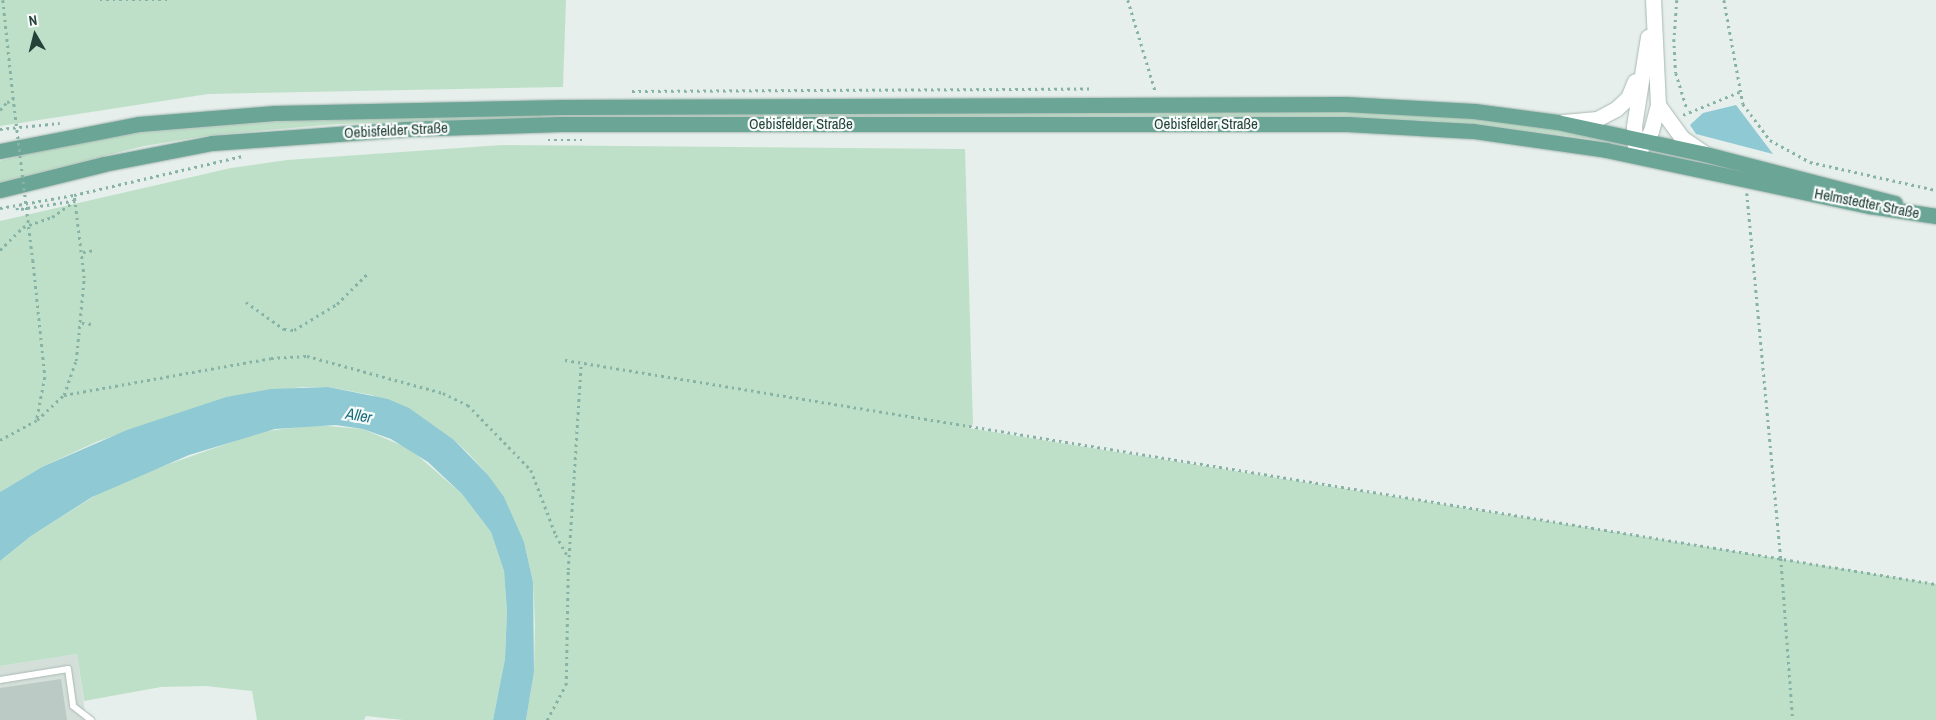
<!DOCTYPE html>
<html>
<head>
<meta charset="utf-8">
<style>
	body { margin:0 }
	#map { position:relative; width:1936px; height:720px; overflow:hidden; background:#e6efeb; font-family:"Archivo Narrow",sans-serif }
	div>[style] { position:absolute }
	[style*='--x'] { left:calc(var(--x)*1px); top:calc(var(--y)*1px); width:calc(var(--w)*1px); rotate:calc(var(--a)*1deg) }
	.built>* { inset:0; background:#d4dfda }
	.green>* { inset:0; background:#bfe0c8 }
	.water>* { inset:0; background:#8ec9d4 }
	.building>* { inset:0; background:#bbcac4 }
	.path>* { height:2.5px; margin-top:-1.25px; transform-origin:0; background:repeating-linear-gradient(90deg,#86b3a5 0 2.5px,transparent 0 6.5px) }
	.roads { filter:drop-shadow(0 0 1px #a8b8b2) drop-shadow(0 0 1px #a8b8b2) }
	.lane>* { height:6px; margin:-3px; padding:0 3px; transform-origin:3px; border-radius:3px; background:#fff }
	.secondary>* { height:15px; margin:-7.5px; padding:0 7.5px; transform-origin:7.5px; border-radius:7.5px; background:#fff }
	.primary>* { height:15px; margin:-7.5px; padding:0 7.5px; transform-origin:7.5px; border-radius:7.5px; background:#6aa596 }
	.path-bridge>* { height:2.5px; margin-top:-1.25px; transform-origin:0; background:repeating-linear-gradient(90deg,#86b3a5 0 2.5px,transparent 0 6.5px) }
	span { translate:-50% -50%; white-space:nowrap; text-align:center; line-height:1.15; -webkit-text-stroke:4.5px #f7fbf9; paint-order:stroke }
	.street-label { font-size:15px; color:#24423a }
	.water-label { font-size:16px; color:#1c6f80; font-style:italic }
	.north { position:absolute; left:10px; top:10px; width:50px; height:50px; -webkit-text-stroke:4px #f7fbf9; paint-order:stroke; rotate:352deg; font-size:14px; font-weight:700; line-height:20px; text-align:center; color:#24423a }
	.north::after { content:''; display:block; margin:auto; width:18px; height:22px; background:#24423a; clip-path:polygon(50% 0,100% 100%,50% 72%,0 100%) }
</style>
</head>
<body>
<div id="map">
	<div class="built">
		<div style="clip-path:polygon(77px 654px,86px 720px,0 720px,0 666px)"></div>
	</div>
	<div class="green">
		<div style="clip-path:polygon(0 0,566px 0,563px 87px,208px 94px,0 126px)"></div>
		<div style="clip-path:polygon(1346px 112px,1475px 119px,1562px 130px,1621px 143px,1473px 123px,1345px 116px,560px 116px)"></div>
		<div style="clip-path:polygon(539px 114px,543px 118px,337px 124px,212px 135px,144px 146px,0 182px,0 161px,71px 143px,139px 133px,274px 122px)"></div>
		<div style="clip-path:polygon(502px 145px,965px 149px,973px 424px,968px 428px,1936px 584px,1936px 720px,526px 720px,534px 672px,535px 624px,533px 582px,524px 542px,488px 475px,468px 453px,454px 440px,372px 395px,328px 387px,302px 387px,226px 397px,96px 442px,42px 467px,0 492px,0 221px,231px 168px,287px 160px)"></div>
		<div style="clip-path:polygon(315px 425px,363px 429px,410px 449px,462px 494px,491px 532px,504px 571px,507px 611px,505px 659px,493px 720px,403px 720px,366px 716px,364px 720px,257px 720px,252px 691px,205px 686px,161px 687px,84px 701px,77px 654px,0 666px,0 561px,31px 536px,96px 495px,135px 476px,260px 432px)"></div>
	</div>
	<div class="water">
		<div style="clip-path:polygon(1736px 105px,1773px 154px,1696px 134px,1690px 125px,1703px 113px)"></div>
		<div style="clip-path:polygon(328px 387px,388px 399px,409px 408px,454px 440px,488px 475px,504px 497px,524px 542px,533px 582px,534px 672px,526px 720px,493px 720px,505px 659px,507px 611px,504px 571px,491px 532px,462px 494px,428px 462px,391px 439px,363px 429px,336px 425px,275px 429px,189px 455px,92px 497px,31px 536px,0 561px,0 492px,42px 467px,127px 430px,226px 397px,271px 389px)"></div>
	</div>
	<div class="building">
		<div style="clip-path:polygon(61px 679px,67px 720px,0 720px,0 688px)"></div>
	</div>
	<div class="path">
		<div style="--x:3;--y:0;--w:105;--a:84"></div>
		<div style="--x:100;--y:0;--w:70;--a:0"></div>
		<div style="--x:1128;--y:0;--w:94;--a:73.3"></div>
		<div style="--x:1677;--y:0;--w:39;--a:94"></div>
		<div style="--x:1674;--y:39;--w:34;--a:87"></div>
		<div style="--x:1676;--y:73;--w:39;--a:73"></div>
		<div style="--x:1724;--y:0;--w:106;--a:79.6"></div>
		<div style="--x:1743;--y:104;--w:45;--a:53.1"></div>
		<div style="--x:1770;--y:140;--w:46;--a:28.8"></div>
		<div style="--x:1810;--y:162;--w:129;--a:12.5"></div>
		<div style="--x:632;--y:91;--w:457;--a:-0.3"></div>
		<div style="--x:0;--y:110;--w:11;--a:-49"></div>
		<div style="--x:7;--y:102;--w:7;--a:-16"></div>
		<div style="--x:1683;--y:115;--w:61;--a:-22.3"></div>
		<div style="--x:0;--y:129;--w:60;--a:-5.7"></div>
		<div style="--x:548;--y:140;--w:34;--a:0"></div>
		<div style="--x:1747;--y:193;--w:367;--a:84.7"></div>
		<div style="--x:1781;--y:558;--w:162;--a:85.8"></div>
		<div style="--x:0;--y:208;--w:75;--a:-10"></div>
		<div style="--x:74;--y:195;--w:173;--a:-13"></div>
		<div style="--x:0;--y:250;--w:33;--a:-45"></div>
		<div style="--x:23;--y:227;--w:31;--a:-19"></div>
		<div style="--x:52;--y:217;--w:28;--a:-35"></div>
		<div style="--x:75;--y:201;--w:59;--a:171.2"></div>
		<div style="--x:17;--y:210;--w:5;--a:-90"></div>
		<div style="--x:83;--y:252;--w:12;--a:-9"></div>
		<div style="--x:33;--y:260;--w:118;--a:84.1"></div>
		<div style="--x:45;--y:377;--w:43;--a:100.8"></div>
		<div style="--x:246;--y:302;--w:47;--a:35.4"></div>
		<div style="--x:284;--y:329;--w:10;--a:6"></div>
		<div style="--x:294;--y:330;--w:50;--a:-31.2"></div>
		<div style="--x:337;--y:304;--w:45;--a:-45"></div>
		<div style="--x:82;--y:323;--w:12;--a:5"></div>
		<div style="--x:565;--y:360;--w:1389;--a:9.28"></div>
		<div style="--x:64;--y:395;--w:210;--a:-10.1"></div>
		<div style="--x:271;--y:358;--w:36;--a:-3"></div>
		<div style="--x:307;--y:356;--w:141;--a:15.2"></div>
		<div style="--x:443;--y:393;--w:28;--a:26"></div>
		<div style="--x:468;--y:405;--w:91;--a:45.9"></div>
		<div style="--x:531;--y:470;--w:70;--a:69"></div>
		<div style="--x:556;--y:535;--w:26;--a:61"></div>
		<div style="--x:0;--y:440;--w:42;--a:-28.4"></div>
		<div style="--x:37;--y:420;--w:37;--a:-43"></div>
		<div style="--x:64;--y:395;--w:36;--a:-71"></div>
		<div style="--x:76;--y:361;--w:83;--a:-84.5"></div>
		<div style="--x:84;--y:278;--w:84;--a:-96.9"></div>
		<div style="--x:547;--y:720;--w:40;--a:-62"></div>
		<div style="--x:566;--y:685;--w:115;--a:-89"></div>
		<div style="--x:568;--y:570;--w:206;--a:-86.4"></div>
	</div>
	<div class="roads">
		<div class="lane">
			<div style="--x:0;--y:680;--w:69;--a:-9.2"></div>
			<div style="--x:68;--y:669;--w:37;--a:82"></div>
			<div style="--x:73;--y:706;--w:23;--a:38"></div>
		</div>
		<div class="secondary">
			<div style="--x:1658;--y:105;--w:41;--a:54"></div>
			<div style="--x:1682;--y:138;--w:27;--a:34"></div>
			<div style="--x:1563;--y:122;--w:34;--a:-5"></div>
			<div style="--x:1597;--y:119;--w:21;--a:-28"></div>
			<div style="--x:1616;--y:109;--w:16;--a:-43"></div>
			<div style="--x:1628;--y:98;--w:18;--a:-68"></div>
			<div style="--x:1635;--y:150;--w:24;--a:-92"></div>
			<div style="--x:1634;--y:126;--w:90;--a:-81.1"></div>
			<div style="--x:1636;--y:156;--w:29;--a:-59"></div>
			<div style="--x:1651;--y:131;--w:27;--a:-75"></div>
			<div style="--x:1658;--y:105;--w:105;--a:-92.7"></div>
		</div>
		<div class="primary">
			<div style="--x:0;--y:151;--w:142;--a:-11"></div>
			<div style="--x:139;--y:124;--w:136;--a:-4.6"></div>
			<div style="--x:275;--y:113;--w:287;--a:-1.2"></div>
			<div style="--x:562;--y:107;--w:783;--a:-0.22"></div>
			<div style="--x:1345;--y:104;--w:129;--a:3.1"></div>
			<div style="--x:1474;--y:111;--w:84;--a:7.5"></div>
			<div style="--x:1557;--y:122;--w:151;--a:12.2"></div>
			<div style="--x:1705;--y:154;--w:196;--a:14.5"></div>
			<div style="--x:0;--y:190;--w:107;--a:-14"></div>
			<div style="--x:104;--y:164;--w:110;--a:-11"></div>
			<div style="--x:212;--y:143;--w:195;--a:-4.1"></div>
			<div style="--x:406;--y:129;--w:154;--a:-1.9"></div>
			<div style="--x:560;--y:124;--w:787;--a:0"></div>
			<div style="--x:1347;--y:124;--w:126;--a:3.2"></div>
			<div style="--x:1473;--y:131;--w:134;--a:8.1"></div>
			<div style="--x:1606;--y:150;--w:270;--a:12"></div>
			<div style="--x:1870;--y:206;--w:67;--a:8.6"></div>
		</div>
	</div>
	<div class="path-bridge">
		<div style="--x:14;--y:104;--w:157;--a:83.1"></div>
	</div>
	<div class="street-label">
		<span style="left:801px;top:124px">Oebisfelder Straße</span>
		<span style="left:1206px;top:124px">Oebisfelder Straße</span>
		<span style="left:396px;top:130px;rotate:-3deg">Oebisfelder Straße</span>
		<span style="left:1867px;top:203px;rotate:11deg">Helmstedter Straße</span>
	</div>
	<div class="water-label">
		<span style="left:359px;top:415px;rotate:10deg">Aller</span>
	</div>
	<div class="north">N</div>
</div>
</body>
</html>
